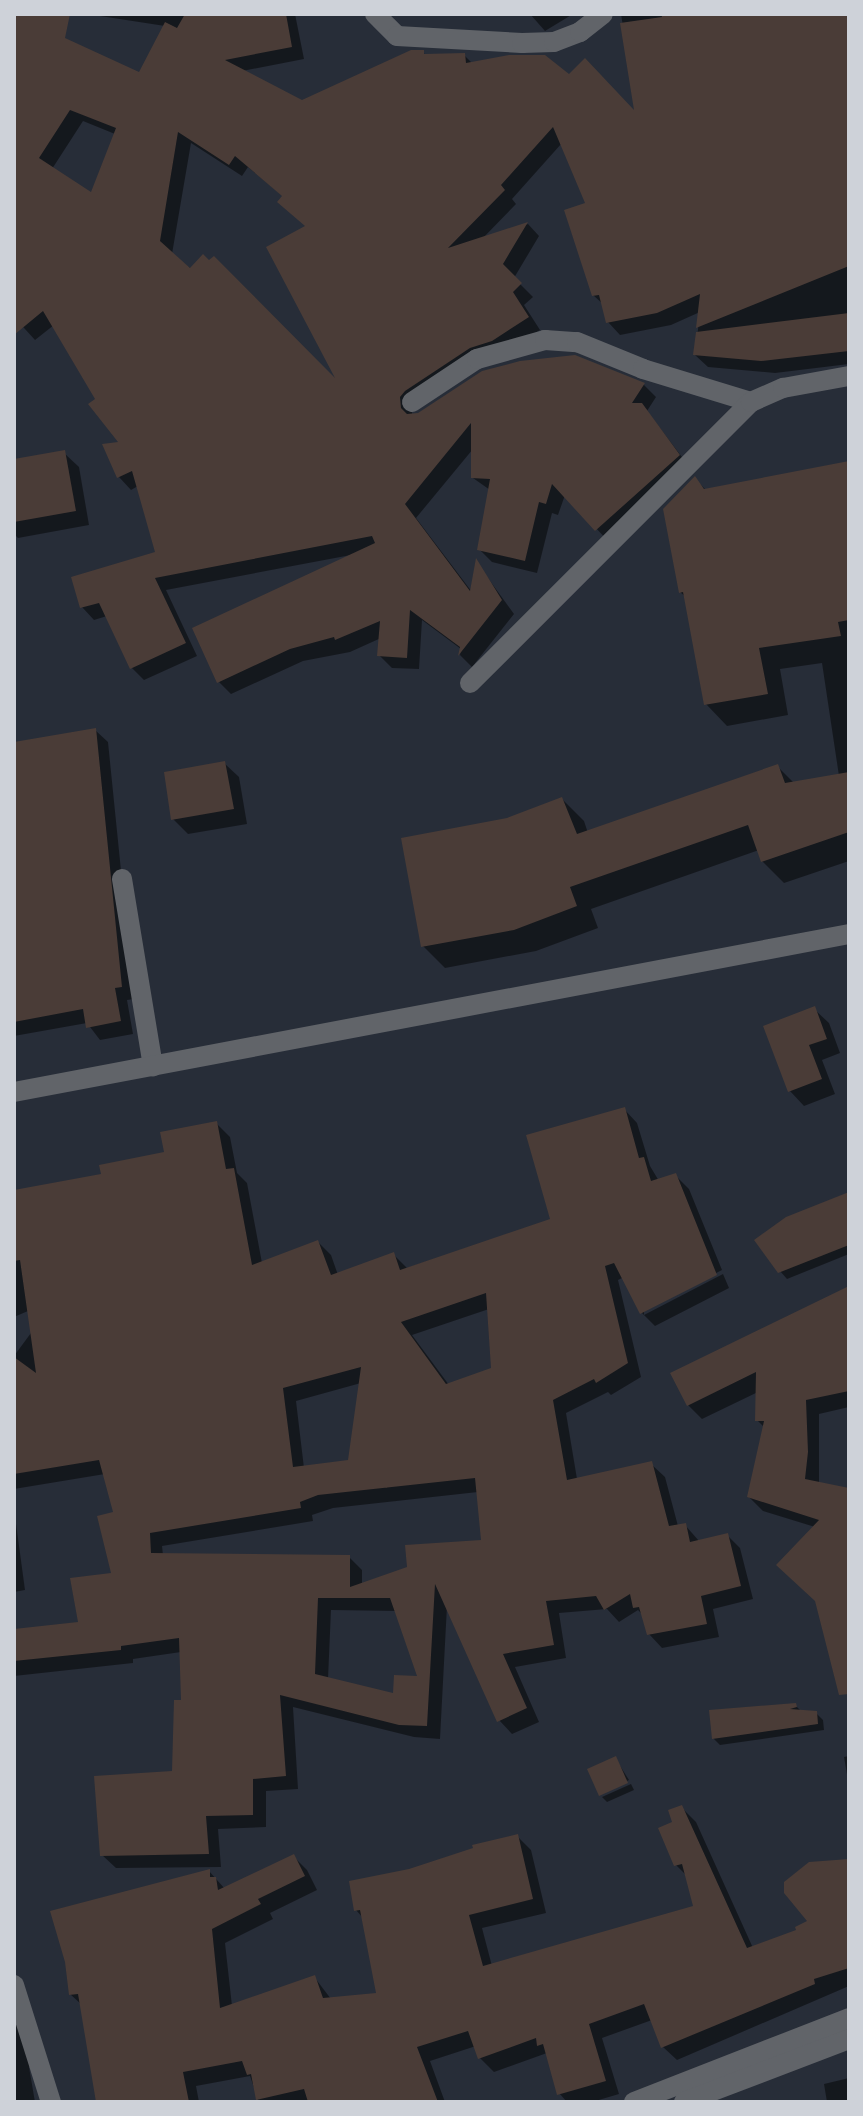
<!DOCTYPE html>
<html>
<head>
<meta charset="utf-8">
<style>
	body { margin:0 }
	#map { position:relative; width:863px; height:2116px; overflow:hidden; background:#272d38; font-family:"Noto Sans",sans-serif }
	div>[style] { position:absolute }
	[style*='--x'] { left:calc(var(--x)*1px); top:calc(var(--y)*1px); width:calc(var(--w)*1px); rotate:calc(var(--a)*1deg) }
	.shadow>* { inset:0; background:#0007 }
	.building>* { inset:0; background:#4a3c37 }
	.minor>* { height:20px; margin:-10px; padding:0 10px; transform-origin:10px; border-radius:10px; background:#616469 }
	span { translate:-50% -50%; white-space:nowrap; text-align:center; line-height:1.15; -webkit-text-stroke:6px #272d38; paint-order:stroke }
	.frame { position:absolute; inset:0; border:16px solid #ced2d9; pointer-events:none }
</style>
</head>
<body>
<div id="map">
	<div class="shadow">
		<div style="clip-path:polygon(evenodd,87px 14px,295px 14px,304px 59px,242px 71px,302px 102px,423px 52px,426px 56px,464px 55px,473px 64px,569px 76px,637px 115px,621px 14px,849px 14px,849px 364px,775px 373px,708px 367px,695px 355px,700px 312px,671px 325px,620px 335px,608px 322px,604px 305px,593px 295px,588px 204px,562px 143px,512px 199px,516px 204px,482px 239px,528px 224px,539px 236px,514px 278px,533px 297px,524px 305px,540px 330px,412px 410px,412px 416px,575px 357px,644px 385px,656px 397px,647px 411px,691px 469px,609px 542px,565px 495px,558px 515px,552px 513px,537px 573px,492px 562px,479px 549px,490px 490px,473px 478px,473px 449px,416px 518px,472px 592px,477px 563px,514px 614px,472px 667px,460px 655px,461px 649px,422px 620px,419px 669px,392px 668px,379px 655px,381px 638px,350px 652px,303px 661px,231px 694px,219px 682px,351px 555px,166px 590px,197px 656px,144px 680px,131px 667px,107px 616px,94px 620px,82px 607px,157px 554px,138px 486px,131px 490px,119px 477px,121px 443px,54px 325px,35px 340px,14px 317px,14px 17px,140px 74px,165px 26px,87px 14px,83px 121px,115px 134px,92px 195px,52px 169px,83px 121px,87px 14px,191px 143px,242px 176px,248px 167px,284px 197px,307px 227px,340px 386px,172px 254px,191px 143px)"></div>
		<div style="clip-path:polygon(530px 14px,573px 14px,545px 31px)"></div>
		<div style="clip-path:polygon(64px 453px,79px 467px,89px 525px,18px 538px,14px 534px,14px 461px)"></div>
		<div style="clip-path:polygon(849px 463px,849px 861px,784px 883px,762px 861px,759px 850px,591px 909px,598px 928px,536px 951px,445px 968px,423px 946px,508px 820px,562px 799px,584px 821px,588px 833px,778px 767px,794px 783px,839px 776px,822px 663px,780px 669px,788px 715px,727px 726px,706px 704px,687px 598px,680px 592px,695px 479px,707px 491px)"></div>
		<div style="clip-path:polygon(95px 730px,108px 742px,134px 999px,127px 1000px,133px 1034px,100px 1040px,87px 1023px,14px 1036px,14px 744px)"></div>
		<div style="clip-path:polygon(224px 763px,239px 777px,247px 824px,188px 834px,173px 819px)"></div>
		<div style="clip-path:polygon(814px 1009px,829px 1023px,840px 1053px,822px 1060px,835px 1094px,804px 1106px,790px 1091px)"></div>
		<div style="clip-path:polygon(evenodd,624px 1109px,637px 1123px,650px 1166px,659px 1181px,676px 1176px,689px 1189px,722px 1270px,644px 1310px,644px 1315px,723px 1274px,729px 1288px,655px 1326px,642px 1313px,624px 1277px,618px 1280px,641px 1377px,611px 1395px,608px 1392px,566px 1413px,577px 1479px,651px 1464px,665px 1477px,678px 1526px,685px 1525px,699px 1541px,727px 1535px,740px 1548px,753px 1599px,713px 1609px,719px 1637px,662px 1648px,649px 1634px,644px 1616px,638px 1610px,619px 1622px,607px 1609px,559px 1613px,566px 1658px,515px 1667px,539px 1722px,512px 1734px,499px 1720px,447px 1606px,440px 1739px,414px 1737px,293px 1707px,298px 1789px,266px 1791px,266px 1827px,218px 1829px,221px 1867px,116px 1868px,102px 1855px,174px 1773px,183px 1702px,181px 1652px,133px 1659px,133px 1663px,14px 1676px,14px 1631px,80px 1624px,113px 1574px,115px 1513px,105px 1474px,14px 1489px,14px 1356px,56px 1299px,14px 1317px,14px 1192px,103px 1176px,166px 1154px,217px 1124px,230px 1137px,237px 1173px,247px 1183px,262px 1263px,318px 1242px,331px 1255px,338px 1275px,394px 1255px,407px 1268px,552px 1220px,624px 1109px,489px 1309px,493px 1369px,449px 1385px,412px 1335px,489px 1309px,624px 1109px,361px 1383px,350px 1462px,304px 1468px,296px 1401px,361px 1383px,624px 1109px,478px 1492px,483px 1541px,362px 1585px,362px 1570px,349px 1557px,163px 1555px,162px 1546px,313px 1521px,312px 1515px,333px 1508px,478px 1492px,624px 1109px,331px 1610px,397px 1611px,420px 1678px,395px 1695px,328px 1679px,331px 1610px)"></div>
		<div style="clip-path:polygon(849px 1204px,849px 1254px,787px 1279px,780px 1271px)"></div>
		<div style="clip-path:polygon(849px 1288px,849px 1407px,819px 1414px,819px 1485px,849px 1493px,849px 1680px,815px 1527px,763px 1511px,749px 1497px,764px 1427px,757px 1420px,758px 1392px,702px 1419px,688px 1405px)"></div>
		<div style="clip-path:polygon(14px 1509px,25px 1590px,14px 1592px)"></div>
		<div style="clip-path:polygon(795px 1705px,802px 1712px,816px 1713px,823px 1720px,824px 1730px,720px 1745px,713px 1738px)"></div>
		<div style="clip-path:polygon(849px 1756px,849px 1786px,844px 1757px)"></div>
		<div style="clip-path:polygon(615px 1758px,629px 1780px,601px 1793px)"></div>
		<div style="clip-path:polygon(631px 1784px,634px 1790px,607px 1802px,602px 1797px)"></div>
		<div style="clip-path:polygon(682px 1808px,696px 1822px,753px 1948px,799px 1931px,810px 1922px,849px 1861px,849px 1986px,677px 2060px,663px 2047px,652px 2020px,602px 2038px,619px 2094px,592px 2102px,567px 2102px,559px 2093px,547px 2053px,494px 2072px,480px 2058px,476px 2046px,430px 2061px,445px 2102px,259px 2102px,250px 2076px,196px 2086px,199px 2102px,98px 2102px,82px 2005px,70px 1994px,209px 1871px,225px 1889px,293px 1856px,307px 1870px,317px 1890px,270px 1913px,273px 1919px,225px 1943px,232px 2006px,315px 1978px,331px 1999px,379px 1995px,363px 1918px,356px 1910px,409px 1871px,517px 1836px,531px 1850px,546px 1913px,482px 1928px,492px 1966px,696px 1907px,688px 1877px,676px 1865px,674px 1823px)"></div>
		<div style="clip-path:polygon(14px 1986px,34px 2065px,29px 2067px,35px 2102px,14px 2102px)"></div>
		<div style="clip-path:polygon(849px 2078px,849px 2102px,827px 2102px,824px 2084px)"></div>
	</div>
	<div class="building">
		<div style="clip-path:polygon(evenodd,14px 14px,70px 14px,65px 38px,139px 72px,165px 22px,177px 28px,185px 14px,286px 14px,292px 47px,225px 60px,302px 100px,411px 50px,424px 50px,424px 54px,465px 53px,466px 63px,509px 55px,545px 55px,569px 74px,585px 58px,634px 110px,620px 23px,662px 17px,661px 14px,849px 14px,849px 266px,696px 328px,700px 294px,657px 313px,606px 323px,599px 295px,592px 296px,564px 210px,585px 203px,553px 127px,501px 185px,505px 190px,448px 248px,528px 222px,503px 264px,522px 283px,513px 292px,529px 317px,492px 341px,470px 348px,405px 391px,400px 397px,401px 408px,407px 414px,418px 413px,482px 371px,520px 361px,575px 355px,645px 383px,632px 403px,642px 403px,680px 455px,595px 531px,552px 484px,546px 504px,539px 502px,525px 561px,477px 550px,490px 479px,471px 478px,471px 423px,405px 504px,470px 591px,476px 558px,502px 600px,458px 656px,460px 647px,410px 610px,407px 658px,377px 656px,380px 621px,335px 640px,334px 637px,290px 649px,217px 683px,192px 628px,375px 543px,372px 536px,155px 578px,186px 643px,130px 669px,99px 603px,80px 608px,71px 577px,155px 552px,132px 471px,117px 478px,102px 444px,118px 442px,88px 404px,95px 399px,43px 311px,14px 335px,14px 14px,70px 110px,116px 128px,91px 192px,39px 158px,70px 110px,14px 14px,178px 132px,229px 165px,235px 156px,282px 196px,277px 202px,305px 226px,266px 247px,335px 378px,214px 256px,209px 260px,203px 254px,190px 268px,160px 241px,178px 132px)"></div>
		<div style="clip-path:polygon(849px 313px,849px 351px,761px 361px,693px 355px,696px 332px)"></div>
		<div style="clip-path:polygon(65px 450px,76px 511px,14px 522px,14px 459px)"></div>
		<div style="clip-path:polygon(849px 461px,849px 620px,838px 622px,841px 636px,759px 648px,768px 694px,704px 705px,683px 592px,679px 593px,663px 509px,695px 476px,704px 489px)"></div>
		<div style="clip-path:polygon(96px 728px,122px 987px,115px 988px,121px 1021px,86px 1028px,83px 1009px,14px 1022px,14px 742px)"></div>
		<div style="clip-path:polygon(225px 761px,234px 809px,171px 820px,164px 772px)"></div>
		<div style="clip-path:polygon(778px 764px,785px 783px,849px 772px,849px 832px,761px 862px,748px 825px,570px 887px,577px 906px,514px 930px,421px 947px,401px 838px,507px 818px,562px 797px,577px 834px)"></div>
		<div style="clip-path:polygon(815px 1006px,827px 1039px,809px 1045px,822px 1079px,788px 1092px,763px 1026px)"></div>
		<div style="clip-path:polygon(evenodd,625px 1107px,639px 1158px,644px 1157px,651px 1181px,676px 1173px,717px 1275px,640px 1314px,614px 1263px,605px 1266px,628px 1363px,596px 1383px,594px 1379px,553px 1400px,567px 1480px,652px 1461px,669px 1526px,686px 1523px,690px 1542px,728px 1533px,741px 1586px,701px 1596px,707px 1624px,647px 1635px,639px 1607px,633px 1608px,630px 1594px,604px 1610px,596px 1596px,546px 1601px,554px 1645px,503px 1654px,527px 1708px,497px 1722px,435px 1584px,427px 1726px,399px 1725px,280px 1695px,286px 1776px,253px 1779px,253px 1815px,206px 1816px,209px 1854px,100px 1856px,94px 1776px,172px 1771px,174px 1700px,181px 1700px,179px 1638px,121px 1646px,121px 1650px,14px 1661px,14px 1629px,78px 1622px,70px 1578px,111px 1573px,97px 1516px,113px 1512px,99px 1460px,14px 1474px,14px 1357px,36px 1373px,20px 1260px,14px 1261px,14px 1190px,101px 1174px,99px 1165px,164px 1152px,160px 1132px,217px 1121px,226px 1169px,234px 1168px,252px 1265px,318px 1240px,331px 1275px,394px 1252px,400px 1270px,550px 1219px,526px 1135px,625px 1107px,486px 1293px,491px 1368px,446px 1384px,401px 1322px,486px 1293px,625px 1107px,361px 1367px,348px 1460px,293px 1467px,283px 1388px,361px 1367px,625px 1107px,475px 1478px,481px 1540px,405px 1545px,407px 1567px,350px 1587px,350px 1555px,151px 1553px,150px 1533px,301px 1508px,300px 1502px,318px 1495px,475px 1478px,625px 1107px,318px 1598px,390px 1598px,417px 1676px,394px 1675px,393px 1693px,315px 1674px,318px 1598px)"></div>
		<div style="clip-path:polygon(849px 1192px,849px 1245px,778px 1273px,754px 1240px,786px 1217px)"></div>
		<div style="clip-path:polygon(849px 1286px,849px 1391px,806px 1400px,808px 1452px,805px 1479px,849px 1488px,849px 1694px,839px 1695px,815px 1601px,776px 1565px,819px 1520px,747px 1497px,764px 1421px,755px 1421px,756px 1372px,687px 1406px,670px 1373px)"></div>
		<div style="clip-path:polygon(796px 1703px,797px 1707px,790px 1709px,817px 1711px,818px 1724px,712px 1739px,709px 1710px)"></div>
		<div style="clip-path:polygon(616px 1756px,628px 1783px,599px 1796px,587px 1769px)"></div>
		<div style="clip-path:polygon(682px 1805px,747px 1948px,796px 1930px,795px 1927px,807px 1921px,784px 1893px,784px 1882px,809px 1862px,849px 1859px,849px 1968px,814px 1979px,815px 1984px,661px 2048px,644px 2004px,589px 2024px,606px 2081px,557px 2095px,543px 2044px,537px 2046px,536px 2038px,478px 2059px,468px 2031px,417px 2047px,438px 2102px,308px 2102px,304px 2089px,256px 2100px,251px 2074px,247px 2075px,242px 2061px,183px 2072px,189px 2102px,96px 2102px,78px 1994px,69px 1995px,65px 1962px,50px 1911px,210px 1869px,210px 1877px,216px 1877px,218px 1890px,294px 1854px,305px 1876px,258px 1899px,261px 1904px,212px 1929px,220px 2008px,315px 1975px,323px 1998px,376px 1993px,360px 1910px,354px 1911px,349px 1881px,409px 1869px,473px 1848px,472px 1845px,518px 1834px,533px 1899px,469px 1915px,483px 1966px,693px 1906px,682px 1864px,674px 1866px,658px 1828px,672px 1822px,668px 1810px)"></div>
	</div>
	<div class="minor">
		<div style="--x:375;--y:14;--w:31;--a:45"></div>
		<div style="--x:397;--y:36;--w:125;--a:3.2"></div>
		<div style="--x:522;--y:43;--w:32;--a:-2"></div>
		<div style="--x:554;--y:42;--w:28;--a:-21"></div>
		<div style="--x:580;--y:32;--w:29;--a:-38"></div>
		<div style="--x:412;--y:402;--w:78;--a:-33.5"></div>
		<div style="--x:477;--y:359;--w:71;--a:-15.6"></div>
		<div style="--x:545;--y:340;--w:32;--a:4"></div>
		<div style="--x:577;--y:342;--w:71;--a:22.2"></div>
		<div style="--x:643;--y:369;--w:113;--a:17"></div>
		<div style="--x:470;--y:683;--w:397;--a:-45"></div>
		<div style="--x:751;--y:402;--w:35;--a:-24"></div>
		<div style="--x:783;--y:388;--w:67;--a:-10.3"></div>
		<div style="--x:122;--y:879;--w:190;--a:80.6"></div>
		<div style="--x:14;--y:1092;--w:850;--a:-10.71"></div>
		<div style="--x:14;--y:1985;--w:123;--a:72.5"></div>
		<div style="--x:634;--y:2102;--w:231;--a:-21.3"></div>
		<div style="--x:684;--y:2102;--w:177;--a:-20.9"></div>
	</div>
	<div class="frame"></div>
</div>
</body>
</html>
